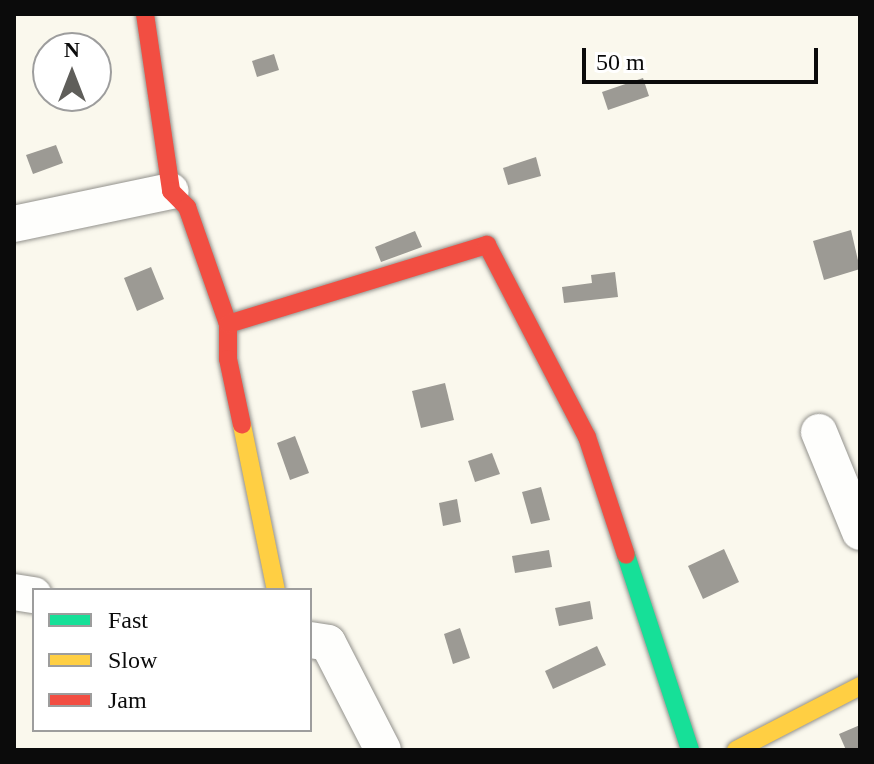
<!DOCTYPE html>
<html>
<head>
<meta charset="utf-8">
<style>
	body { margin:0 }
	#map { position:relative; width:874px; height:764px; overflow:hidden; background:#faf8ed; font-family:Georgia,serif }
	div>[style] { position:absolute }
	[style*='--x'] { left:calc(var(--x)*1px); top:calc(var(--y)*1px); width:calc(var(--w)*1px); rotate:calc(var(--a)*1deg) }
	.building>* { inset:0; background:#9c9a94 }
	.roads { filter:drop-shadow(0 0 2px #93928d) drop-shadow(0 0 2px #93928d) }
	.street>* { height:36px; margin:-18px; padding:0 18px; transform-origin:18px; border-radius:18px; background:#fefefc }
	.fast>* { height:18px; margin:-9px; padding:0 9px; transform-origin:9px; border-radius:9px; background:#16e098 }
	.slow>* { height:18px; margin:-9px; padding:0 9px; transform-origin:9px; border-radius:9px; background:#ffcf43 }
	.jam>* { height:18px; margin:-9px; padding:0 9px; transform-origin:9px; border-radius:9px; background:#f24e42 }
	span { translate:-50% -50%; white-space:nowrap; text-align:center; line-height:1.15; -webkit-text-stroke:8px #fff; paint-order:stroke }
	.frame { position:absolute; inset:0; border:16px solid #0b0b0b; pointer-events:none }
	.legend { position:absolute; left:32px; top:588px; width:280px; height:144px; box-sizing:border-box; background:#fff; border:2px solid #9d9d9d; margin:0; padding:10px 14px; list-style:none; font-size:24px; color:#0b0b0b }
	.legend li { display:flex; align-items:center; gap:16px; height:40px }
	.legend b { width:40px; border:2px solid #9d9d9d }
	.north { position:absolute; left:32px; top:32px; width:80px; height:80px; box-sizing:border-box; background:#fff; border:2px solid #9d9d9d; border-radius:50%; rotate:0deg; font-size:22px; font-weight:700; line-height:32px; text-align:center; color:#0b0b0b }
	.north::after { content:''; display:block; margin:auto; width:28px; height:36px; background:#5f5e5a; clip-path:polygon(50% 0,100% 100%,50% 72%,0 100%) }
	.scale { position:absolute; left:582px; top:48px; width:236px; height:36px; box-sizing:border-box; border:4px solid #0b0b0b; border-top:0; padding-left:10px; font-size:24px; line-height:28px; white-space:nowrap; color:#0b0b0b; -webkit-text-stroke:6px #fff; paint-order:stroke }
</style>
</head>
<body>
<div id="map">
	<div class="building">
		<div style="clip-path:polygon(274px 54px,279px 70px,257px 77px,252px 61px)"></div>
		<div style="clip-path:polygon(643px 78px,649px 96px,608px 110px,602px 92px)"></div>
		<div style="clip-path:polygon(56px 145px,63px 163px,33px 174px,26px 155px)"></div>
		<div style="clip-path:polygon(536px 157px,541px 176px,508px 185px,503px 168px)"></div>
		<div style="clip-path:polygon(851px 230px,860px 269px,824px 280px,813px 241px)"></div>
		<div style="clip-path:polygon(415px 231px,422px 247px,381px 262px,375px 247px)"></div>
		<div style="clip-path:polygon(151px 267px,164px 299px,137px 311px,124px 278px)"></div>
		<div style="clip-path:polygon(615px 272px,618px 297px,564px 303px,562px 287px,592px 283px,591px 275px)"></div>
		<div style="clip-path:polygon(445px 383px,454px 420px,421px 428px,412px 391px)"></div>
		<div style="clip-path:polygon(295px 436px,309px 473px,290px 480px,277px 443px)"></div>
		<div style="clip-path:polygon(492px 453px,500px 474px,475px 482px,468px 461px)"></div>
		<div style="clip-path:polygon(541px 487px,550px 520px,531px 524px,522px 492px)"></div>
		<div style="clip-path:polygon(457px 499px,461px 522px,443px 526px,439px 503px)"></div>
		<div style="clip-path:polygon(724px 549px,739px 582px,703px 599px,688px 566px)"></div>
		<div style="clip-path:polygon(549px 550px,552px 567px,515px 573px,512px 556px)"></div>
		<div style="clip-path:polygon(590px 601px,593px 619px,559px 626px,555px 608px)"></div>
		<div style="clip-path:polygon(460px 628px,470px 658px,453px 664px,444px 634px)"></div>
		<div style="clip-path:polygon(597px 646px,606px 665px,553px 689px,545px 671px)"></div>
		<div style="clip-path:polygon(860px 725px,860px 750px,846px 750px,839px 734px)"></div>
	</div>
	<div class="roads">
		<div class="street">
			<div style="--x:14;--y:224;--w:160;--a:-11.9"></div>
			<div style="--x:819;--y:432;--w:108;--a:67.7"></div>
			<div style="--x:14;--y:592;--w:20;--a:9"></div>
			<div style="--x:310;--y:640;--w:18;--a:9"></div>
			<div style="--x:328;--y:643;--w:120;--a:62.8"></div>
		</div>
		<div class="fast">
			<div style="--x:626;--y:555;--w:205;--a:71.8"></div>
		</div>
		<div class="slow">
			<div style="--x:242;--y:425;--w:168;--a:78.4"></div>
			<div style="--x:736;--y:750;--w:140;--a:-27.3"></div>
		</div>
		<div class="jam">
			<div style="--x:145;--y:14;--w:179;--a:81.6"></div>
			<div style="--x:171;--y:191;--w:23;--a:45"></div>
			<div style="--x:187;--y:207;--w:124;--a:70.7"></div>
			<div style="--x:228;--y:324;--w:35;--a:90"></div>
			<div style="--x:228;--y:359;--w:67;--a:78"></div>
			<div style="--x:228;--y:324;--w:271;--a:-17"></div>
			<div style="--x:487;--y:245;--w:216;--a:62.5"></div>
			<div style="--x:587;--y:437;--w:124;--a:71.7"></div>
		</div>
	</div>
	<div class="frame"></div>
	<ul class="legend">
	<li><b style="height:10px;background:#16e098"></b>Fast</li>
	<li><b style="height:10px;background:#ffcf43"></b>Slow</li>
	<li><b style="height:10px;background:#f24e42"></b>Jam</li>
	</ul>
	<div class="north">N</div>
	<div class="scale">50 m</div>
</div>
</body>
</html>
